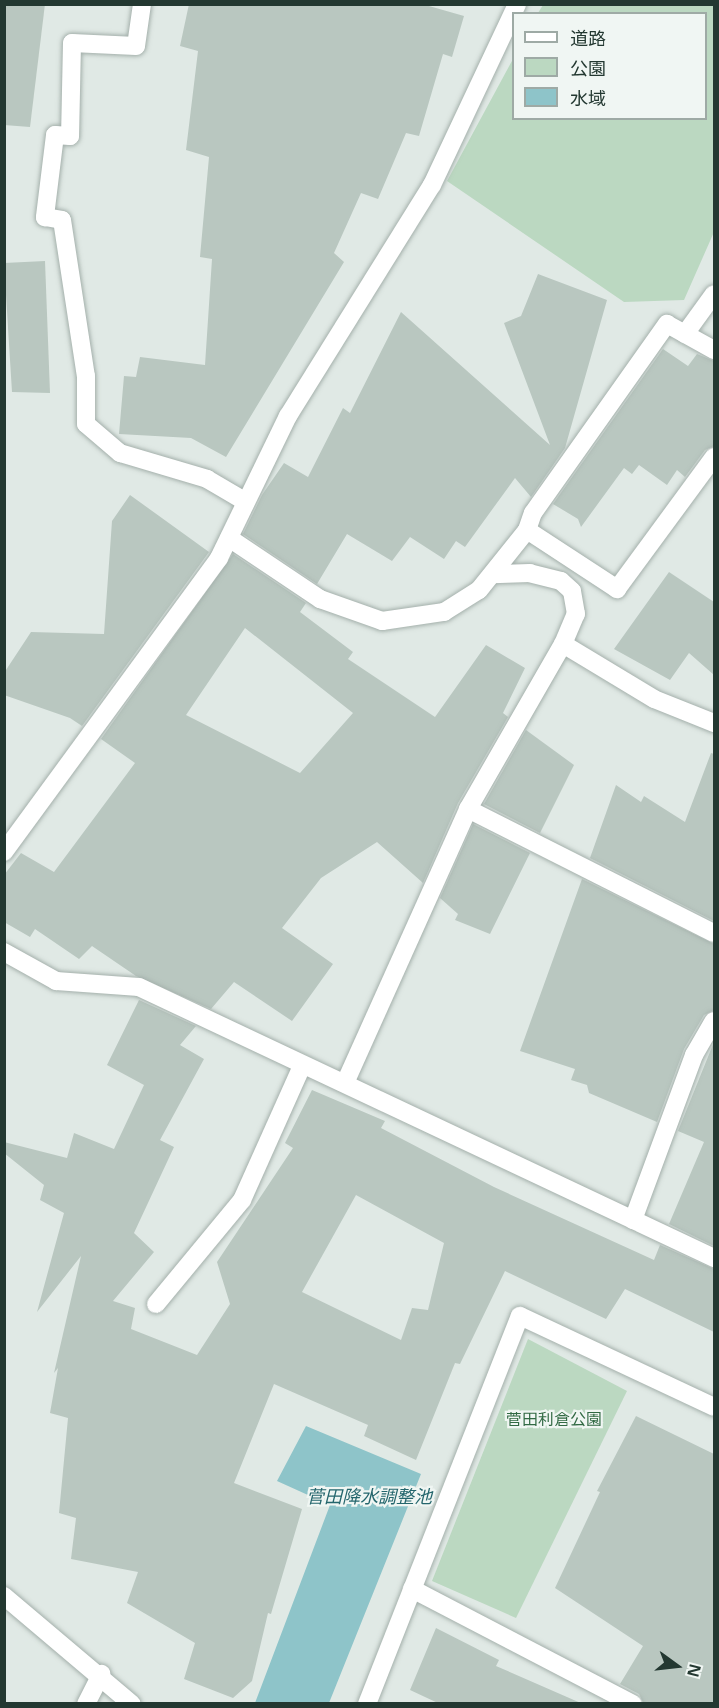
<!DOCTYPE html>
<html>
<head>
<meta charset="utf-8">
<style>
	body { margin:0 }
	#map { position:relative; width:719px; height:1708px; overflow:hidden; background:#e0e9e5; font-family:"Noto Sans","Noto Sans JP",sans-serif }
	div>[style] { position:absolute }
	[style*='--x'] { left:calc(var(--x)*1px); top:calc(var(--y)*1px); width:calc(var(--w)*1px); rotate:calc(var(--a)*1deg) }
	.green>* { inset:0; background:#bbd8c1 }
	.water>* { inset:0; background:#8ec4c9 }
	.building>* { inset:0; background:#b9c7c0 }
	.roads { filter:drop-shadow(0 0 2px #a4b0ab) drop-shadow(0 0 2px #a4b0ab) }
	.minor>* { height:18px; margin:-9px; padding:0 9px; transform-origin:9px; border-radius:9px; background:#fff }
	span { translate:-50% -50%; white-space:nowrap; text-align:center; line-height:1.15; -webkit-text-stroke:4.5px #f0f6f3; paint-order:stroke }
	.park-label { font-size:16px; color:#326a44 }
	.water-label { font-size:18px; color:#24666d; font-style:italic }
	.frame { position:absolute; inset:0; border:6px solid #233831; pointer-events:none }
	.legend { position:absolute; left:512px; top:12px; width:195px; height:108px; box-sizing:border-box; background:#f0f6f3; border:2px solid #9eaaa5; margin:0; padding:8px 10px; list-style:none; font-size:18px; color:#233831 }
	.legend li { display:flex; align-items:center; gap:12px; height:30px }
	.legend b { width:30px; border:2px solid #9eaaa5 }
	.north { position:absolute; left:647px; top:1636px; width:60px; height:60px; -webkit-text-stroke:4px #f0f6f3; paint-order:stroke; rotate:105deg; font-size:16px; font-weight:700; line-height:24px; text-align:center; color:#233831 }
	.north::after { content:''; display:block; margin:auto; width:21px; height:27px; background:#233831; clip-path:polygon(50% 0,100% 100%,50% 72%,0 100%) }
</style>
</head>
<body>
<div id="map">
	<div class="green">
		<div style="clip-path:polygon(543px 5px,714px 5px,714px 232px,684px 300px,624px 302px,447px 181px,513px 59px,514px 118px,706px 118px,706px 14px,538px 13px)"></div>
		<div style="clip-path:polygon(528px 1339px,627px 1391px,516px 1618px,432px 1581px)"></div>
	</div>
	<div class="water">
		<div style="clip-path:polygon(306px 1426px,421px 1474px,329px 1703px,255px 1703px,330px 1505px,277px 1481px)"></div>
	</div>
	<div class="building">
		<div style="clip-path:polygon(4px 4px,45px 4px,30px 127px,4px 125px)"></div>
		<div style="clip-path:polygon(189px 4px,422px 4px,464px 16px,452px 57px,443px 54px,419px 136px,406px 133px,378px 199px,361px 193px,334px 253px,344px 262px,226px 457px,191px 438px,119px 434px,124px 376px,136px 377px,140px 357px,205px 365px,212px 259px,200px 257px,209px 157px,186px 150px,198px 51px,180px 46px)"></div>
		<div style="clip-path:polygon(45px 261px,50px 393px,12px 392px,4px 263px)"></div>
		<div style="clip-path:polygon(538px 274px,607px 300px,565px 448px,531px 497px,515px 478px,465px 547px,456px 541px,444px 559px,410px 537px,392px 561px,347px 534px,317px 584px,243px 534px,262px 495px,284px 463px,308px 477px,343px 408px,350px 413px,401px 312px,550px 445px,504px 323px,521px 316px)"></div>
		<div style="clip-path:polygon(663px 349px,688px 366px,697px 354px,714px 361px,714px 446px,705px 450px,685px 477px,677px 470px,667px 485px,639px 465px,632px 474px,624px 468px,581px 527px,578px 519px,553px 504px)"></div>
		<div style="clip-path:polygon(130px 495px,209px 552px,82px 726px,70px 718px,4px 695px,4px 673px,31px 632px,104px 634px,112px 521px)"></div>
		<div style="clip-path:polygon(evenodd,233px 554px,306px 603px,300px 612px,353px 652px,348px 659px,435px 717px,486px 645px,525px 668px,503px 713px,508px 717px,458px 803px,423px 883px,377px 842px,321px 878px,282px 928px,333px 964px,292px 1021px,234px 982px,211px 1009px,136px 976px,92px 946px,79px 959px,35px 929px,30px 937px,4px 922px,4px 875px,21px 853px,54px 872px,135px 763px,101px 739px,233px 554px,245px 628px,353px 713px,300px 773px,186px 715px,245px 628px)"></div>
		<div style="clip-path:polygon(669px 572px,714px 602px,714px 675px,689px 653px,670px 680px,614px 649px)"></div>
		<div style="clip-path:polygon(526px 730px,574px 765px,540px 833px,484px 804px)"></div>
		<div style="clip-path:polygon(711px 753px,714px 754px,714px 921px,590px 858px,616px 785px,641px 802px,644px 796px,685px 822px)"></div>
		<div style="clip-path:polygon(473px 824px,530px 853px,490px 934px,455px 920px,458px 914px,440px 898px)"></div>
		<div style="clip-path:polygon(582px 879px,714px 944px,714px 1010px,704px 1015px,684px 1049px,657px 1122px,589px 1093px,587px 1085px,571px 1080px,575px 1069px,520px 1051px)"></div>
		<div style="clip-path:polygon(evenodd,139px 1000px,196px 1026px,180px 1045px,204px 1059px,160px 1140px,174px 1147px,134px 1233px,154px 1252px,113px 1301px,135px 1308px,131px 1329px,197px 1355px,230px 1304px,217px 1262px,293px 1148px,285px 1143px,312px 1090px,385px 1121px,381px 1128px,494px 1187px,654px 1260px,660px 1245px,714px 1269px,714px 1332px,625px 1289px,606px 1319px,505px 1271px,460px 1364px,455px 1363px,416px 1460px,364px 1436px,368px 1425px,274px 1384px,234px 1483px,302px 1509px,271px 1614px,268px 1613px,252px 1681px,233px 1698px,184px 1679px,195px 1643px,127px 1603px,138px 1572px,71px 1559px,76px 1518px,59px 1513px,68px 1418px,50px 1413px,58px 1368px,54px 1373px,81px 1256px,37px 1312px,64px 1213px,40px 1200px,44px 1185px,4px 1153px,4px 1142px,67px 1158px,74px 1133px,114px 1149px,144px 1085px,107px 1065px,139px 1000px,356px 1195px,444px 1243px,428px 1310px,412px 1308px,401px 1340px,302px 1292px,356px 1195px)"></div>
		<div style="clip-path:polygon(714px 1042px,714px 1246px,669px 1224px,704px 1142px,678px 1131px)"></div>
		<div style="clip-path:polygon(636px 1416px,714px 1454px,714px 1704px,644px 1704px,639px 1694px,620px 1684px,643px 1646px,555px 1588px,600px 1492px,597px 1491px)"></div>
		<div style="clip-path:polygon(436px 1628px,499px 1660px,496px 1666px,583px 1704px,440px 1704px,410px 1690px)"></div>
	</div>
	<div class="roads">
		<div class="minor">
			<div style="--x:142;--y:4;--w:42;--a:98.1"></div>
			<div style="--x:136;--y:46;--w:64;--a:-177.3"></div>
			<div style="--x:72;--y:43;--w:93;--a:91.2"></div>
			<div style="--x:70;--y:136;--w:15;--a:-176"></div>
			<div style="--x:55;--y:135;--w:83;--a:97"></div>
			<div style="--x:45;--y:217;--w:17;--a:10"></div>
			<div style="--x:62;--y:220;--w:158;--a:81.3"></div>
			<div style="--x:86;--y:376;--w:48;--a:90"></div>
			<div style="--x:86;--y:424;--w:45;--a:40.5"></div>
			<div style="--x:120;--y:453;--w:91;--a:16.6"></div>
			<div style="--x:207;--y:479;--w:45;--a:30.5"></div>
			<div style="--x:685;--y:334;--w:49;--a:-54.1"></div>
			<div style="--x:527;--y:530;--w:18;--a:-71"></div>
			<div style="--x:533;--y:513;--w:232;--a:-54.7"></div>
			<div style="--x:667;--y:324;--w:54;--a:29"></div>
			<div style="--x:229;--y:538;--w:110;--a:33.8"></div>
			<div style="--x:320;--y:599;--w:66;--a:19.5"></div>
			<div style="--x:382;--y:621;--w:63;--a:-8.3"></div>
			<div style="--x:444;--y:612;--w:41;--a:-32.2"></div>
			<div style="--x:479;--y:590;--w:77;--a:-51.3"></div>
			<div style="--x:527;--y:530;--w:108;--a:33.2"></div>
			<div style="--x:617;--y:589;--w:164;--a:-53.7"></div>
			<div style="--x:563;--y:644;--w:106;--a:31.1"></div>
			<div style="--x:654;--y:699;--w:65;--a:21.8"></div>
			<div style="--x:468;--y:809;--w:275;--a:26.8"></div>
			<div style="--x:4;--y:852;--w:364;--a:-53.8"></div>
			<div style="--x:219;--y:558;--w:158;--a:-64.1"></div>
			<div style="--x:288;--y:416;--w:272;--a:-58.1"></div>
			<div style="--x:432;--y:185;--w:200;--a:-64.8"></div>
			<div style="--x:4;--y:952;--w:60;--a:29.1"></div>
			<div style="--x:56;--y:981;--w:83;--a:4.1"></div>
			<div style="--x:139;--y:987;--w:636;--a:25.23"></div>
			<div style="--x:345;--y:1083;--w:300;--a:-65.8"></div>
			<div style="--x:468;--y:809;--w:190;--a:-60.1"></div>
			<div style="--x:563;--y:644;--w:33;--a:-67"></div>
			<div style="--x:576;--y:614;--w:23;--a:-100"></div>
			<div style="--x:572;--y:591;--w:15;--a:-138"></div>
			<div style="--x:561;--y:581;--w:32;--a:-166"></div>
			<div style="--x:530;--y:573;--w:38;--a:178"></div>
			<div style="--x:633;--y:1220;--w:176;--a:-69.7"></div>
			<div style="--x:694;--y:1055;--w:39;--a:-60"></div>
			<div style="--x:156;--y:1304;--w:135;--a:-50.4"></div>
			<div style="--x:242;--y:1200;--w:147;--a:-65.9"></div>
			<div style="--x:412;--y:1589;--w:249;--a:27.5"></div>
			<div style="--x:4;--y:1596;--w:167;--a:40.2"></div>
			<div style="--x:86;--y:1704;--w:34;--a:-63"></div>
			<div style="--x:367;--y:1704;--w:417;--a:-68.5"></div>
			<div style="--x:520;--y:1316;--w:214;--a:25.1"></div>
		</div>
	</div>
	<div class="park-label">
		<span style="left:554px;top:1419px">菅田利倉公園</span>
	</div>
	<div class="water-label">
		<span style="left:369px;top:1496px">菅田降水調整池</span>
	</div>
	<div class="frame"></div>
	<ul class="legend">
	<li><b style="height:8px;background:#fff"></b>道路</li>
	<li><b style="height:16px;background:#bbd8c1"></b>公園</li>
	<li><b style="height:16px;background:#8ec4c9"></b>水域</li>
	</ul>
	<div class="north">N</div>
</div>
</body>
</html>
